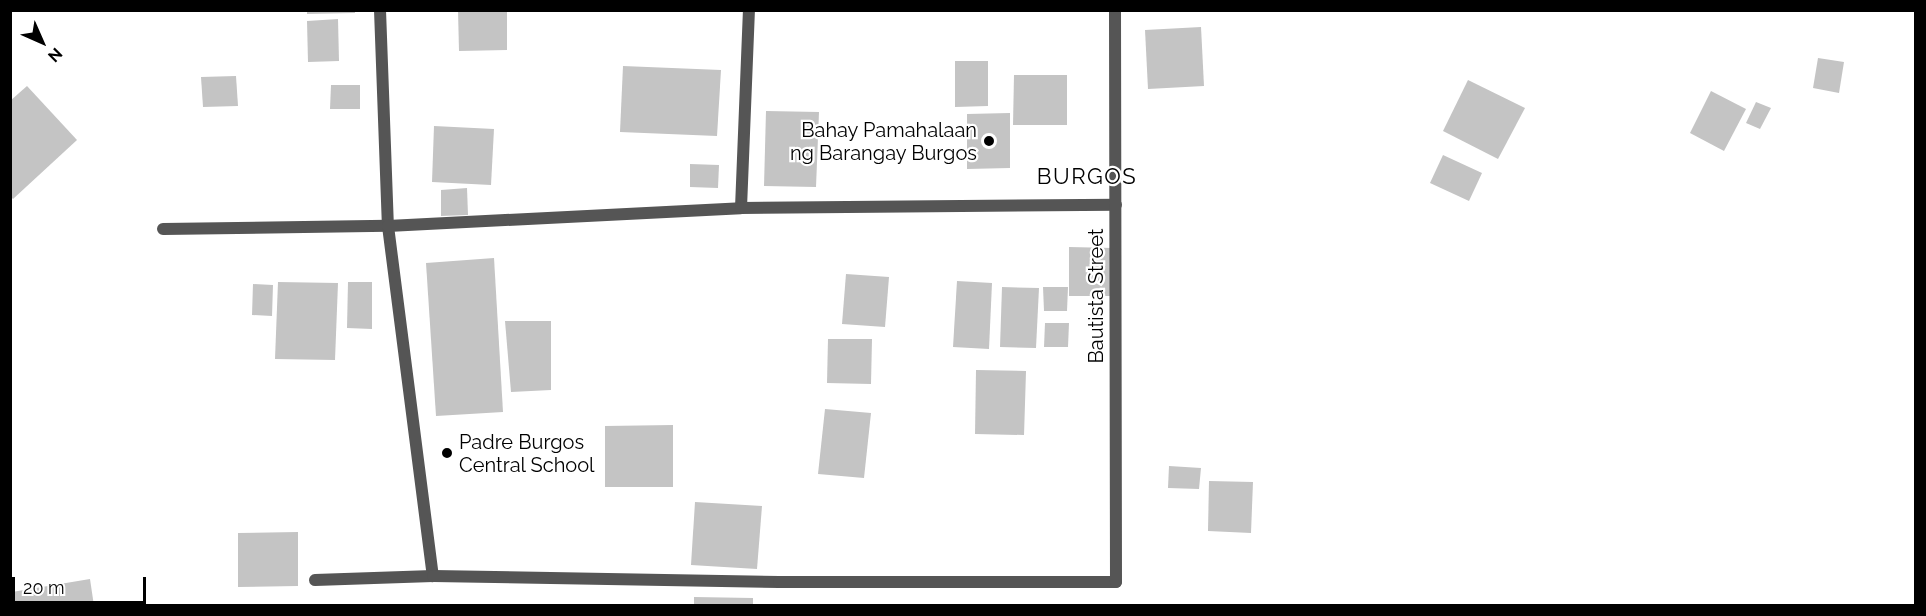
<!DOCTYPE html>
<html>
<head>
<meta charset="utf-8">
<style>
	body { margin:0 }
	#map { position:relative; width:1926px; height:616px; overflow:hidden; background:#fff; font-family:Raleway,sans-serif }
	div>[style] { position:absolute }
	[style*='--x'] { left:calc(var(--x)*1px); top:calc(var(--y)*1px); width:calc(var(--w)*1px); rotate:calc(var(--a)*1deg) }
	.building>* { inset:0; background:#c4c4c4 }
	.lane>* { height:12px; margin:-6px; padding:0 6px; transform-origin:6px; border-radius:6px; background:#555 }
	.street>* { height:12px; margin:-6px; padding:0 6px; transform-origin:6px; border-radius:6px; background:#555 }
	.dots>* { width:16px; height:16px; translate:-50% -50%; box-sizing:border-box; border:3px solid #fff; border-radius:50% }
	span { translate:-50% -50%; white-space:nowrap; text-align:center; line-height:1.15; -webkit-text-stroke:4.5px #fff; paint-order:stroke }
	.poi-label { font-size:20px; color:#000 }
	.right { translate:-100% -50%; text-align:right }
	.left { translate:0 -50%; text-align:left }
	.street-label { font-size:20px; color:#000 }
	.quarter-label { font-size:22px; color:#000; letter-spacing:1.5px }
	.frame { position:absolute; inset:0; border:12px solid #000; pointer-events:none }
	.north { position:absolute; left:12px; top:12px; width:60px; height:60px; -webkit-text-stroke:4px #fff; paint-order:stroke; rotate:135deg; font-size:16px; font-weight:700; line-height:24px; text-align:center; color:#000 }
	.north::after { content:''; display:block; margin:auto; width:21px; height:27px; background:#000; clip-path:polygon(50% 0,100% 100%,50% 72%,0 100%) }
	.scale { position:absolute; left:12px; top:577px; width:134px; height:27px; box-sizing:border-box; border:3px solid #000; border-top:0; padding-left:8px; font-size:18px; line-height:21px; white-space:nowrap; color:#000; -webkit-text-stroke:4px #fff; paint-order:stroke }
</style>
</head>
<body>
<div id="map">
	<div class="building">
		<div style="clip-path:polygon(307px 10px,355px 10px,355px 13px,307px 14px)"></div>
		<div style="clip-path:polygon(458px 10px,507px 10px,507px 50px,459px 51px)"></div>
		<div style="clip-path:polygon(338px 19px,339px 61px,308px 62px,307px 21px)"></div>
		<div style="clip-path:polygon(1201px 27px,1204px 86px,1148px 89px,1145px 30px)"></div>
		<div style="clip-path:polygon(1818px 58px,1844px 62px,1839px 93px,1813px 88px)"></div>
		<div style="clip-path:polygon(955px 61px,988px 61px,988px 106px,955px 107px)"></div>
		<div style="clip-path:polygon(623px 66px,721px 70px,717px 136px,620px 132px)"></div>
		<div style="clip-path:polygon(1014px 75px,1067px 75px,1067px 125px,1013px 125px)"></div>
		<div style="clip-path:polygon(236px 76px,238px 106px,203px 107px,201px 77px)"></div>
		<div style="clip-path:polygon(1468px 80px,1525px 108px,1498px 159px,1443px 131px)"></div>
		<div style="clip-path:polygon(331px 85px,360px 85px,360px 109px,330px 109px)"></div>
		<div style="clip-path:polygon(27px 86px,77px 140px,13px 199px,10px 196px,10px 101px)"></div>
		<div style="clip-path:polygon(1711px 91px,1746px 109px,1724px 151px,1690px 133px)"></div>
		<div style="clip-path:polygon(1756px 102px,1771px 108px,1760px 129px,1746px 123px)"></div>
		<div style="clip-path:polygon(766px 111px,819px 112px,816px 187px,764px 186px)"></div>
		<div style="clip-path:polygon(1010px 113px,1010px 168px,967px 169px,967px 114px)"></div>
		<div style="clip-path:polygon(434px 126px,494px 129px,491px 185px,432px 182px)"></div>
		<div style="clip-path:polygon(1443px 155px,1482px 173px,1469px 201px,1430px 183px)"></div>
		<div style="clip-path:polygon(690px 164px,719px 165px,718px 188px,690px 187px)"></div>
		<div style="clip-path:polygon(467px 188px,468px 215px,441px 216px,441px 190px)"></div>
		<div style="clip-path:polygon(1069px 247px,1113px 248px,1112px 296px,1069px 296px)"></div>
		<div style="clip-path:polygon(494px 258px,503px 412px,436px 416px,426px 263px)"></div>
		<div style="clip-path:polygon(846px 274px,889px 277px,885px 327px,842px 324px)"></div>
		<div style="clip-path:polygon(957px 281px,992px 283px,989px 349px,953px 347px)"></div>
		<div style="clip-path:polygon(278px 282px,338px 283px,335px 360px,275px 359px)"></div>
		<div style="clip-path:polygon(348px 282px,372px 282px,372px 329px,347px 328px)"></div>
		<div style="clip-path:polygon(253px 284px,273px 285px,272px 316px,252px 315px)"></div>
		<div style="clip-path:polygon(1002px 287px,1039px 288px,1036px 348px,1000px 347px)"></div>
		<div style="clip-path:polygon(1043px 287px,1068px 287px,1067px 311px,1044px 311px)"></div>
		<div style="clip-path:polygon(505px 321px,551px 321px,551px 390px,511px 392px)"></div>
		<div style="clip-path:polygon(1045px 323px,1069px 323px,1068px 347px,1044px 347px)"></div>
		<div style="clip-path:polygon(828px 339px,872px 339px,871px 384px,827px 383px)"></div>
		<div style="clip-path:polygon(976px 370px,1026px 371px,1024px 435px,975px 434px)"></div>
		<div style="clip-path:polygon(825px 409px,871px 413px,864px 478px,818px 474px)"></div>
		<div style="clip-path:polygon(673px 425px,673px 487px,605px 487px,605px 426px)"></div>
		<div style="clip-path:polygon(1169px 466px,1201px 468px,1199px 489px,1168px 488px)"></div>
		<div style="clip-path:polygon(1209px 481px,1253px 482px,1251px 533px,1208px 531px)"></div>
		<div style="clip-path:polygon(695px 502px,762px 506px,757px 569px,691px 565px)"></div>
		<div style="clip-path:polygon(298px 532px,298px 586px,238px 587px,238px 533px)"></div>
		<div style="clip-path:polygon(90px 579px,94px 606px,14px 606px,12px 592px)"></div>
		<div style="clip-path:polygon(694px 597px,753px 598px,753px 606px,694px 606px)"></div>
	</div>
	<div class="lane">
		<div style="--x:388;--y:226;--w:353;--a:82.7"></div>
		<div style="--x:315;--y:580;--w:118;--a:-1.9"></div>
		<div style="--x:433;--y:576;--w:346;--a:1"></div>
	</div>
	<div class="street">
		<div style="--x:380;--y:10;--w:216;--a:87.9"></div>
		<div style="--x:741;--y:208;--w:198;--a:-87.7"></div>
		<div style="--x:163;--y:229;--w:225;--a:-0.8"></div>
		<div style="--x:388;--y:226;--w:353;--a:-2.9"></div>
		<div style="--x:741;--y:208;--w:375;--a:-0.5"></div>
		<div style="--x:779;--y:582;--w:337;--a:0"></div>
		<div style="--x:1116;--y:582;--w:572;--a:-90.1"></div>
	</div>
	<div class="dots">
		<div style="left:989px;top:141px;background:#000"></div>
		<div style="left:447px;top:453px;background:#000"></div>
	</div>
	<div class="poi-label">
		<span class="right" style="left:977px;top:142px">Bahay Pamahalaan<br>ng Barangay Burgos</span>
		<span class="left" style="left:459px;top:454px">Padre Burgos<br>Central School</span>
	</div>
	<div class="street-label">
		<span style="left:1096px;top:296px;rotate:-90deg">Bautista Street</span>
	</div>
	<div class="quarter-label">
		<span style="left:1087px;top:177px">BURGOS</span>
	</div>
	<div class="frame"></div>
	<div class="north">N</div>
	<div class="scale">20 m</div>
</div>
</body>
</html>
